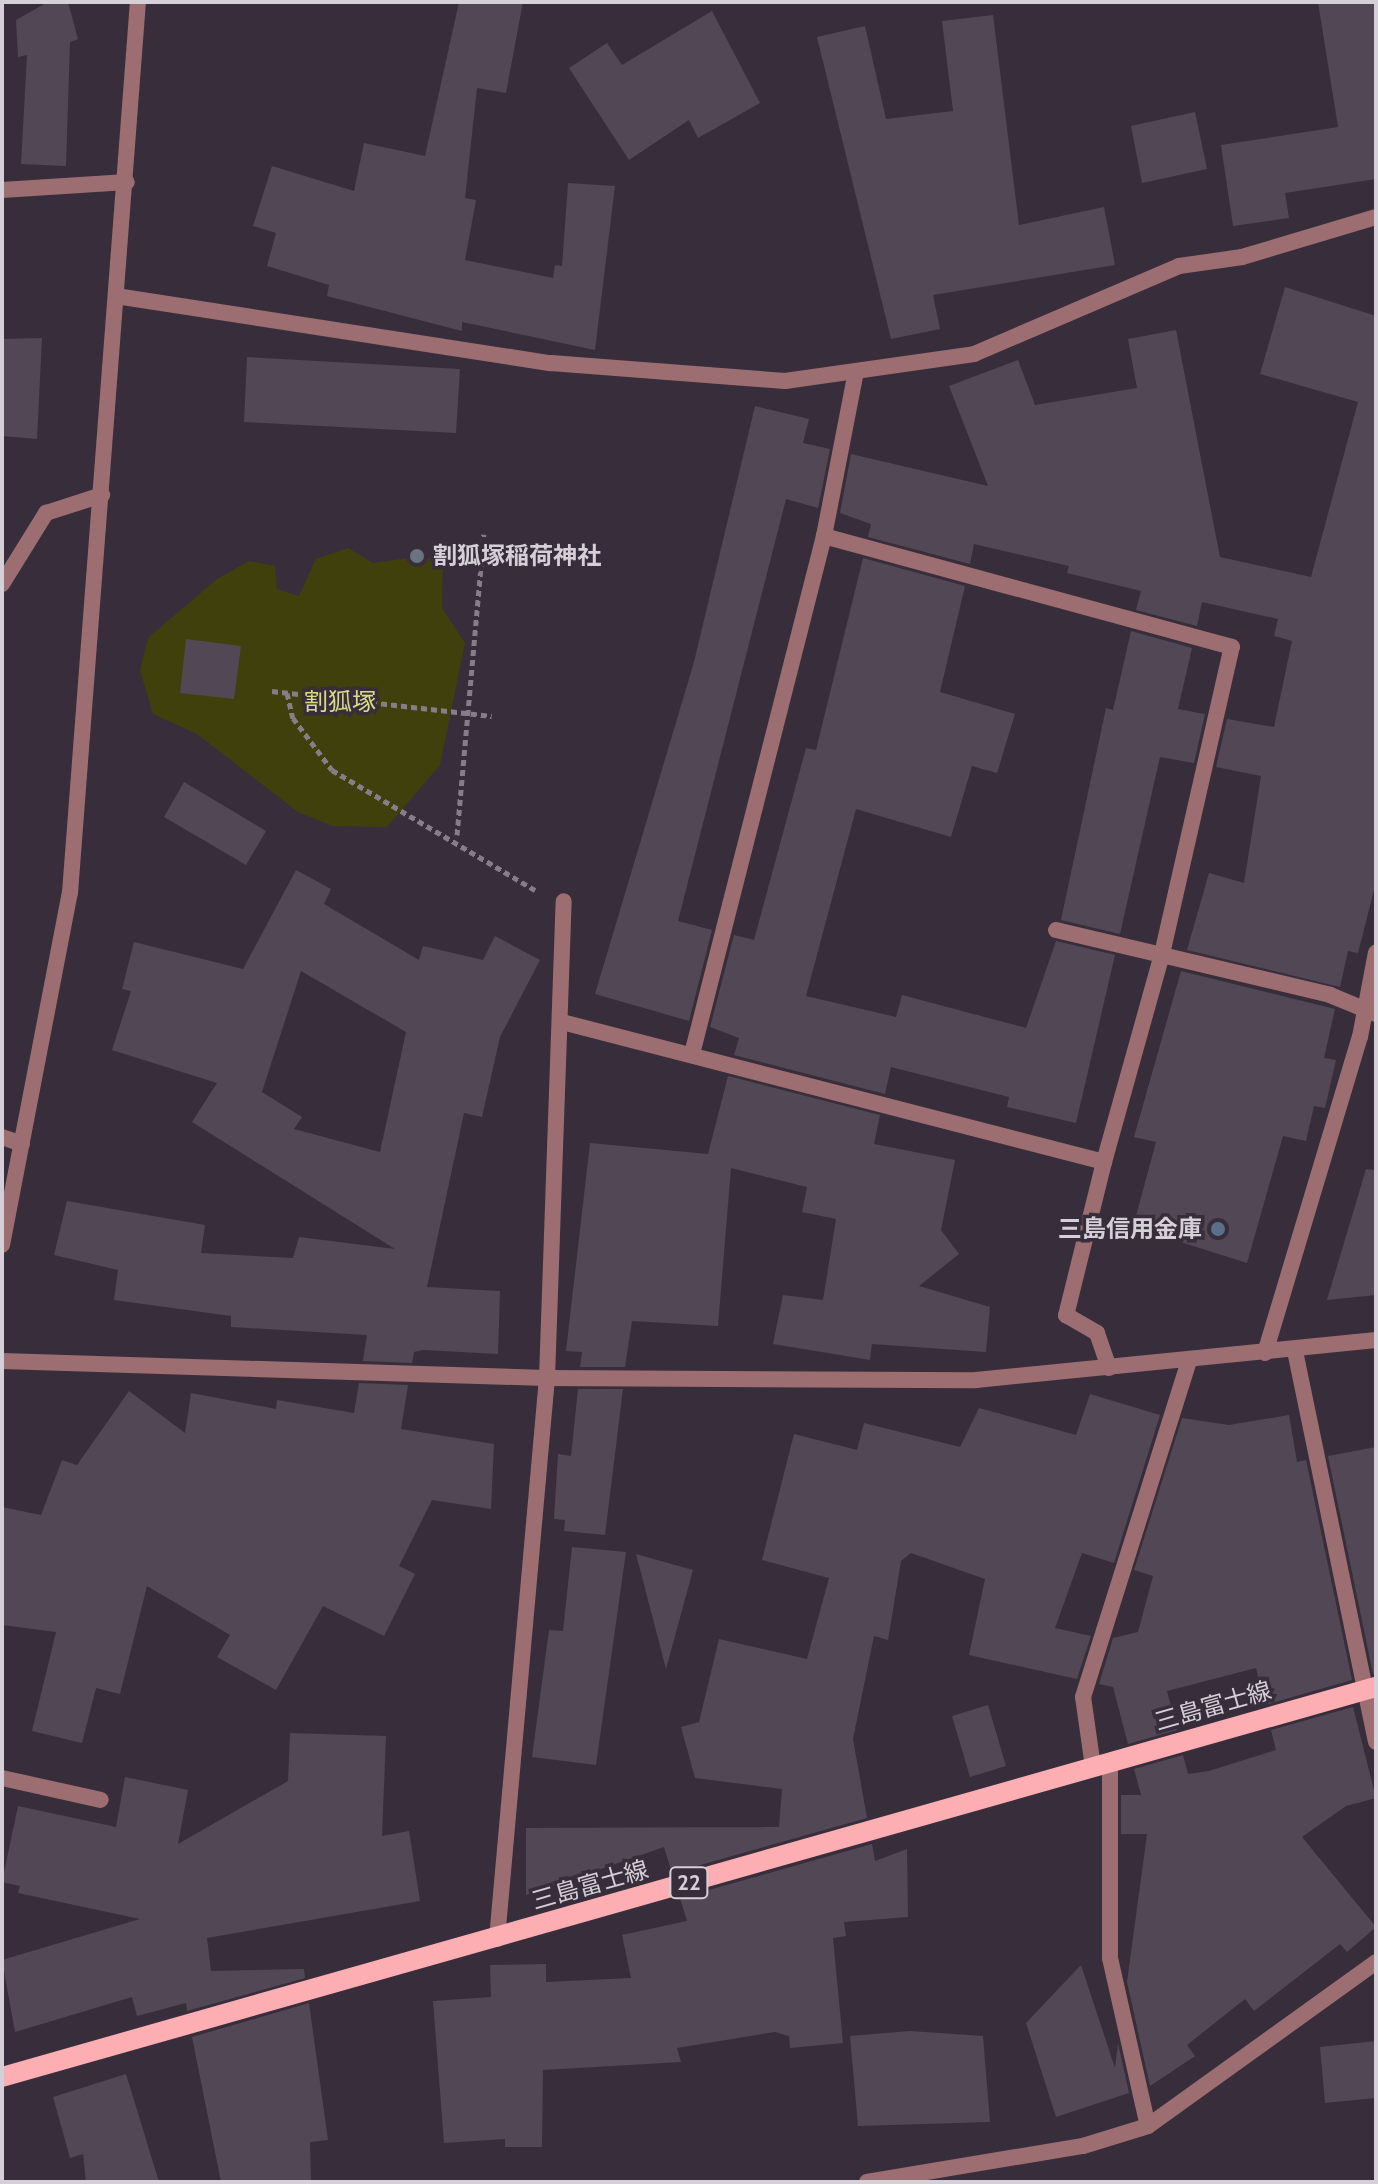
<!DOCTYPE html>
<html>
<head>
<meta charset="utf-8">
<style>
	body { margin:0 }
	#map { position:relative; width:1378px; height:2184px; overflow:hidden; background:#382e3b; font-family:Cabin,"Noto Sans JP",sans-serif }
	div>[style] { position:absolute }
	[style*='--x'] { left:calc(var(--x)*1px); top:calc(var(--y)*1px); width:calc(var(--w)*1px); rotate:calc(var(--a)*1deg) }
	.green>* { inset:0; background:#3f400b }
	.building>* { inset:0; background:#524754 }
	.path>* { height:5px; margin-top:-2.5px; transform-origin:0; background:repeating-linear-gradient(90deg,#857d88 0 6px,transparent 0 10px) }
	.service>* { height:16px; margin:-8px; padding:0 8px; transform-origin:8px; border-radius:8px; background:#9d6e71 }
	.minor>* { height:16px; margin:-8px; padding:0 8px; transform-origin:8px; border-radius:8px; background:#9d6e71 }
	.tertiary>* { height:16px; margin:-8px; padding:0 8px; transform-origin:8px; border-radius:8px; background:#9d6e71 }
	.primary>* { height:20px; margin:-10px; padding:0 10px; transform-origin:10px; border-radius:10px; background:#fcaeb3 }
	.dots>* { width:22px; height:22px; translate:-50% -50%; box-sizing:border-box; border:4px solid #382e3b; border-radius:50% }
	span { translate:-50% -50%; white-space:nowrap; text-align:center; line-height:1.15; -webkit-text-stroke:7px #382e3b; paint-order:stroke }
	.shield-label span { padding:2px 6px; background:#382e3b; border:2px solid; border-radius:6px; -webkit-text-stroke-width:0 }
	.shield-label { font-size:22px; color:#d5cfd7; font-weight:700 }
	.poi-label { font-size:24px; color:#d5cfd7; font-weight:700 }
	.left { translate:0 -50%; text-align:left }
	.right { translate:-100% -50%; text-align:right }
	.park-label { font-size:24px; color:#d9dc88 }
	.street-label { font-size:24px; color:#d5cfd7 }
	.frame { position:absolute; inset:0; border:4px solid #d5cfd7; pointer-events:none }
</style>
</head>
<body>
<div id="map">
	<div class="green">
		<div style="clip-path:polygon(348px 548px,373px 563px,422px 556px,443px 563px,442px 608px,465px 643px,440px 765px,387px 827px,333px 826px,298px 812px,197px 734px,153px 714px,140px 670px,148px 638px,217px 579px,249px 561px,275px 566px,277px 589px,299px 596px,316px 559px)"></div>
	</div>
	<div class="building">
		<div style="clip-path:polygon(48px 2px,68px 2px,78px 39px,70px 42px,66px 166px,21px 164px,27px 55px,18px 57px,16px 20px)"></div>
		<div style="clip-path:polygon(459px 2px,523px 2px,506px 93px,477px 88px,465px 198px,476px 200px,465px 260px,553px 278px,555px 265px,562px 266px,568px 183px,615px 186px,595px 350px,462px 322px,462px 331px,327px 296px,329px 285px,267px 266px,276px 233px,253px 226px,272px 166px,354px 191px,364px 143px,425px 156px)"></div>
		<div style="clip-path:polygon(1318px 2px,1376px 2px,1376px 179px,1285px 193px,1289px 218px,1233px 226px,1221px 145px,1338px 127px)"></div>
		<div style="clip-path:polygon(712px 11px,760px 103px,698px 138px,689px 120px,629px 160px,569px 68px,607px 43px,622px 65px)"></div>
		<div style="clip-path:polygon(993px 15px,1019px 225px,1104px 207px,1115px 265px,933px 295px,940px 329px,891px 339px,817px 37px,865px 26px,886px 119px,953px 111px,942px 21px)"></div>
		<div style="clip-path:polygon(1195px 112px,1207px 169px,1142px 183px,1131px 126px)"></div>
		<div style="clip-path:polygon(1285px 287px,1376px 316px,1376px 882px,1358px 953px,1348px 951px,1340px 987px,1187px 950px,1209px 873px,1244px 883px,1261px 776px,1216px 767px,1227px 719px,1274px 727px,1292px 641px,1274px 636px,1278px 619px,1202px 602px,1197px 626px,1136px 610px,1141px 591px,1067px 573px,1069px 566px,974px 544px,970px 564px,868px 537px,871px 524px,840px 513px,851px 454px,988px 486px,949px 386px,1018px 360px,1035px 405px,1137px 388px,1128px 339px,1176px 330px,1220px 557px,1311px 577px,1358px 402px,1260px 374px)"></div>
		<div style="clip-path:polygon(42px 338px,37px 439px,2px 436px,2px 339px)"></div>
		<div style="clip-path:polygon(247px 357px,460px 369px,456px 433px,244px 422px)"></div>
		<div style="clip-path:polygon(755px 406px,809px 419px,803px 443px,830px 449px,818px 508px,786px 499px,678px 921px,712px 930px,689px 1021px,595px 994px,694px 662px)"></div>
		<div style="clip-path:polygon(863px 558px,965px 586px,940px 692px,1015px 714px,997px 773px,972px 766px,951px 837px,856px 809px,806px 996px,896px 1017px,902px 995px,1026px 1028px,1056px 941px,1115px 955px,1076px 1123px,1007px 1107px,1009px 1097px,891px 1067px,885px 1094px,734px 1055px,739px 1038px,710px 1027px,734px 935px,754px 940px,806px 748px,816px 750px)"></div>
		<div style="clip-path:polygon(1131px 631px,1192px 648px,1178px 709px,1205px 714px,1194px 763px,1160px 757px,1120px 934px,1061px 920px,1106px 708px,1113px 710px)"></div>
		<div style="clip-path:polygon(186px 639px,241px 646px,234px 699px,180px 693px)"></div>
		<div style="clip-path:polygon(184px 782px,266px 831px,246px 865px,164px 817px)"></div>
		<div style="clip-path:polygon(evenodd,296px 870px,331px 889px,324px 904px,419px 960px,423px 946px,483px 960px,495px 936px,540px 960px,500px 1037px,482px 1117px,464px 1113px,427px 1287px,500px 1291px,498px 1354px,423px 1350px,414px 1352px,412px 1363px,363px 1361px,367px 1335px,231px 1327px,231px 1316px,114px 1300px,118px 1270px,54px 1255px,67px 1201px,205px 1225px,201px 1253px,293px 1258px,299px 1237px,395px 1249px,192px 1122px,217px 1083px,112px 1050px,131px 991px,122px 989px,134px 942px,243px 969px,296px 870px,301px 971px,406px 1032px,380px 1152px,294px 1129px,302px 1117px,262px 1092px,301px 971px)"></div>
		<div style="clip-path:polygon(1181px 971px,1335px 1009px,1324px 1058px,1336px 1060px,1325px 1108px,1314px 1106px,1306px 1141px,1283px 1136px,1247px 1263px,1133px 1227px,1156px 1142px,1134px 1137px)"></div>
		<div style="clip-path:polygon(728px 1076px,880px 1115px,874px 1144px,955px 1160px,941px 1230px,959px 1254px,919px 1286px,990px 1307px,986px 1352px,872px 1344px,870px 1360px,773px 1344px,783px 1295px,823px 1300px,836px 1219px,802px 1212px,807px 1187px,731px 1168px,718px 1326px,632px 1321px,625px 1367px,580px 1367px,582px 1352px,566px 1351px,590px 1143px,708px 1154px)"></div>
		<div style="clip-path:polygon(1366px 1169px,1376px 1170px,1376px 1295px,1327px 1300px)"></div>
		<div style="clip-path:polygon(359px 1383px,408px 1385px,401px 1429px,494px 1444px,491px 1509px,432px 1500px,399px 1566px,415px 1574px,384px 1636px,323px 1606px,276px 1690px,217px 1657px,230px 1635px,147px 1586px,120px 1694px,96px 1688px,82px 1743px,32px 1731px,56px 1632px,2px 1625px,2px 1507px,41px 1515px,62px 1460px,77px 1465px,129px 1391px,185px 1433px,191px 1393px,276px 1409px,277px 1400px,354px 1413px)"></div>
		<div style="clip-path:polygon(578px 1389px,623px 1389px,605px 1535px,564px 1531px,565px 1520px,554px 1519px,558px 1454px,571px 1456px)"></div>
		<div style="clip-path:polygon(1090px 1394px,1160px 1415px,1114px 1563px,1082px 1553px,1055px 1628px,1091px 1636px,1077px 1679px,969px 1655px,985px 1579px,911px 1553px,901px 1561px,888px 1640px,874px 1636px,853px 1739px,867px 1818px,672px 1873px,664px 1847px,526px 1895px,526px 1828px,779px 1827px,782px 1789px,695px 1778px,681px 1727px,699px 1722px,719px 1639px,807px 1659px,829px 1578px,762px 1560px,794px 1434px,857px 1450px,864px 1423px,960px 1447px,979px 1408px,1076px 1435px)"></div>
		<div style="clip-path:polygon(1289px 1415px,1297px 1462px,1306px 1460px,1352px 1680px,1265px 1705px,1256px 1668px,1167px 1691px,1177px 1730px,1128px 1744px,1113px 1687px,1099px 1684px,1113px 1638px,1138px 1632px,1153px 1576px,1134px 1570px,1182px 1418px,1229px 1425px)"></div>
		<div style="clip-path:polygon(1376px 1447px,1376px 1674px,1373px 1674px,1328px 1456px)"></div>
		<div style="clip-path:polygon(572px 1547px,626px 1552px,596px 1765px,532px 1757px,549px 1630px,563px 1631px)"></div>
		<div style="clip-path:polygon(636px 1554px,693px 1570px,666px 1669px)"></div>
		<div style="clip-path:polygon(988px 1705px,1006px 1766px,970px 1777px,952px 1716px)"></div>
		<div style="clip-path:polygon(1353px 1707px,1376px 1798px,1346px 1806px,1302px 1837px,1376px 1927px,1347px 1952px,1340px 1944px,1254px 2011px,1245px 1999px,1187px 2045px,1195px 2056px,1150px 2086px,1127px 1982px,1147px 1834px,1121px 1834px,1121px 1795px,1141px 1795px,1134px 1769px,1183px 1755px,1188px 1774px,1209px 1771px,1276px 1750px,1271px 1730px)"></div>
		<div style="clip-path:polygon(290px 1733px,386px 1736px,382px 1836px,409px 1831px,420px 1901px,207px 1938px,211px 1971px,304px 1969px,305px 1978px,187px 2011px,186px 2003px,137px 2016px,132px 1997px,15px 2032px,2px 1960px,140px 1919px,18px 1893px,20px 1886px,2px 1882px,18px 1806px,116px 1827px,125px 1777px,188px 1790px,178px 1844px,288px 1781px)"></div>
		<div style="clip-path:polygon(872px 1844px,875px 1861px,907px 1849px,908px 1917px,844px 1922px,846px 1936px,833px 1938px,843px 2043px,790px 2048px,789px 2036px,775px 2032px,677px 2048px,681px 2062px,543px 2070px,542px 2147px,505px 2147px,505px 2139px,444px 2143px,433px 2001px,491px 1997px,490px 1965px,546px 1964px,546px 1982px,631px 1978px,622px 1935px,687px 1921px,680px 1898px)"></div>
		<div style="clip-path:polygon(1081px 1965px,1115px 2068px,1118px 2043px,1129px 2093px,1056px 2117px,1026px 2023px)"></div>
		<div style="clip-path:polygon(309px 2003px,328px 2140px,310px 2142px,311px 2182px,221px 2182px,192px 2037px)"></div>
		<div style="clip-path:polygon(910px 2031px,983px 2036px,990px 2122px,858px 2126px,850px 2036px)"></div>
		<div style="clip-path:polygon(1376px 2041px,1376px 2098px,1325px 2103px,1320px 2047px)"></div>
		<div style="clip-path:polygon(126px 2074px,159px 2182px,86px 2182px,83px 2154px,70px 2158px,53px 2097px)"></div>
	</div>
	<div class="path">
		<div style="--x:272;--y:691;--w:221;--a:6.5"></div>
		<div style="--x:287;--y:693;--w:26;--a:77"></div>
		<div style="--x:293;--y:718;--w:65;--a:53.1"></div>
		<div style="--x:332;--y:770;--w:236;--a:30.6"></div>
		<div style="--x:457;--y:835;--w:302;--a:-84.9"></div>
	</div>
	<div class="service">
		<div style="--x:2;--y:1778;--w:101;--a:12.5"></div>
	</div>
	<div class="minor">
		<div style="--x:2;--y:190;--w:125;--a:-3.7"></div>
		<div style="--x:116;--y:296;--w:440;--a:8.8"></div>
		<div style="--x:551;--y:363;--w:235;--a:4.4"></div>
		<div style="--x:785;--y:381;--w:191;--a:-8.1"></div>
		<div style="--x:974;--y:354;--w:223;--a:-23.2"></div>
		<div style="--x:1179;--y:266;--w:64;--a:-8.1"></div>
		<div style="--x:1242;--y:257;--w:140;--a:-16.6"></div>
		<div style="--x:2;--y:584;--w:84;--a:-58.2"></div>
		<div style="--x:46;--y:513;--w:59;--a:-17.8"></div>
		<div style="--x:1056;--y:930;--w:282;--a:13.3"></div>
		<div style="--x:1330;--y:995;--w:50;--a:22.4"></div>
		<div style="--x:562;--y:1022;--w:560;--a:14.48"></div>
		<div style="--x:1104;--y:1162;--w:216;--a:-74.4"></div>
		<div style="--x:1162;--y:954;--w:315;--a:-77.2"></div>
		<div style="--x:1232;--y:647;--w:423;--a:-164.8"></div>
		<div style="--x:692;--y:1054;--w:535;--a:-75.7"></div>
		<div style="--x:824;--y:536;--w:167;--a:-79"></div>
		<div style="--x:2;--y:1137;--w:21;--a:19"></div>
		<div style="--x:1104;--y:1162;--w:158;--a:103.9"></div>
		<div style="--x:1066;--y:1315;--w:36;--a:30"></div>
		<div style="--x:1097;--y:1333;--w:37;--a:71"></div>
		<div style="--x:1295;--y:1351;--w:399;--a:78.3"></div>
		<div style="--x:1265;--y:1353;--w:330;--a:-73.3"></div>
		<div style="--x:1360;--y:1037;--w:86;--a:-79.3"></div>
		<div style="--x:2;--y:1361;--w:545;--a:1.79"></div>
		<div style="--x:547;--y:1378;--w:429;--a:0.3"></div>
		<div style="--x:976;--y:1380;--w:402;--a:-5.7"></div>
		<div style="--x:1110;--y:1762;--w:196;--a:90"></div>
		<div style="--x:1110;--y:1958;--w:172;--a:77.3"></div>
		<div style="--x:1093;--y:1767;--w:71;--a:-98.1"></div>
		<div style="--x:1083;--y:1697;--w:353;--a:-72.5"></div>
		<div style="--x:497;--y:1939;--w:563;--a:-84.91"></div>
		<div style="--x:547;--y:1378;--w:477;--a:-88"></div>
		<div style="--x:867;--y:2182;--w:219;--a:-9.5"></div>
		<div style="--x:1083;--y:2146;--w:68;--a:-17.1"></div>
		<div style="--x:1148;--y:2126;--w:281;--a:-35.7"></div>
	</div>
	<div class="tertiary">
		<div style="--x:2;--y:1245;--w:359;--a:-79.1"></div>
		<div style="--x:70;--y:893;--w:894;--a:-85.64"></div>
	</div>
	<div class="primary">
		<div style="--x:2;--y:2077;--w:1428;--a:-15.85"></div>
	</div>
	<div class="dots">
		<div style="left:417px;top:556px;background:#6b7280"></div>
		<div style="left:1218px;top:1229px;background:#5c6f8a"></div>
	</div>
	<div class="shield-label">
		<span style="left:689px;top:1883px">22</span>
	</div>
	<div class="poi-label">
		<span class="left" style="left:433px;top:556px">割狐塚稲荷神社</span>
		<span class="right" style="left:1202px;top:1229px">三島信用金庫</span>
	</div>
	<div class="park-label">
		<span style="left:340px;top:702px">割狐塚</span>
	</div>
	<div class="street-label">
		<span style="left:1213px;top:1706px;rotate:-16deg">三島富士線</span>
		<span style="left:590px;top:1885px;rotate:-16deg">三島富士線</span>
	</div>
	<div class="frame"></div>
</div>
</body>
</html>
